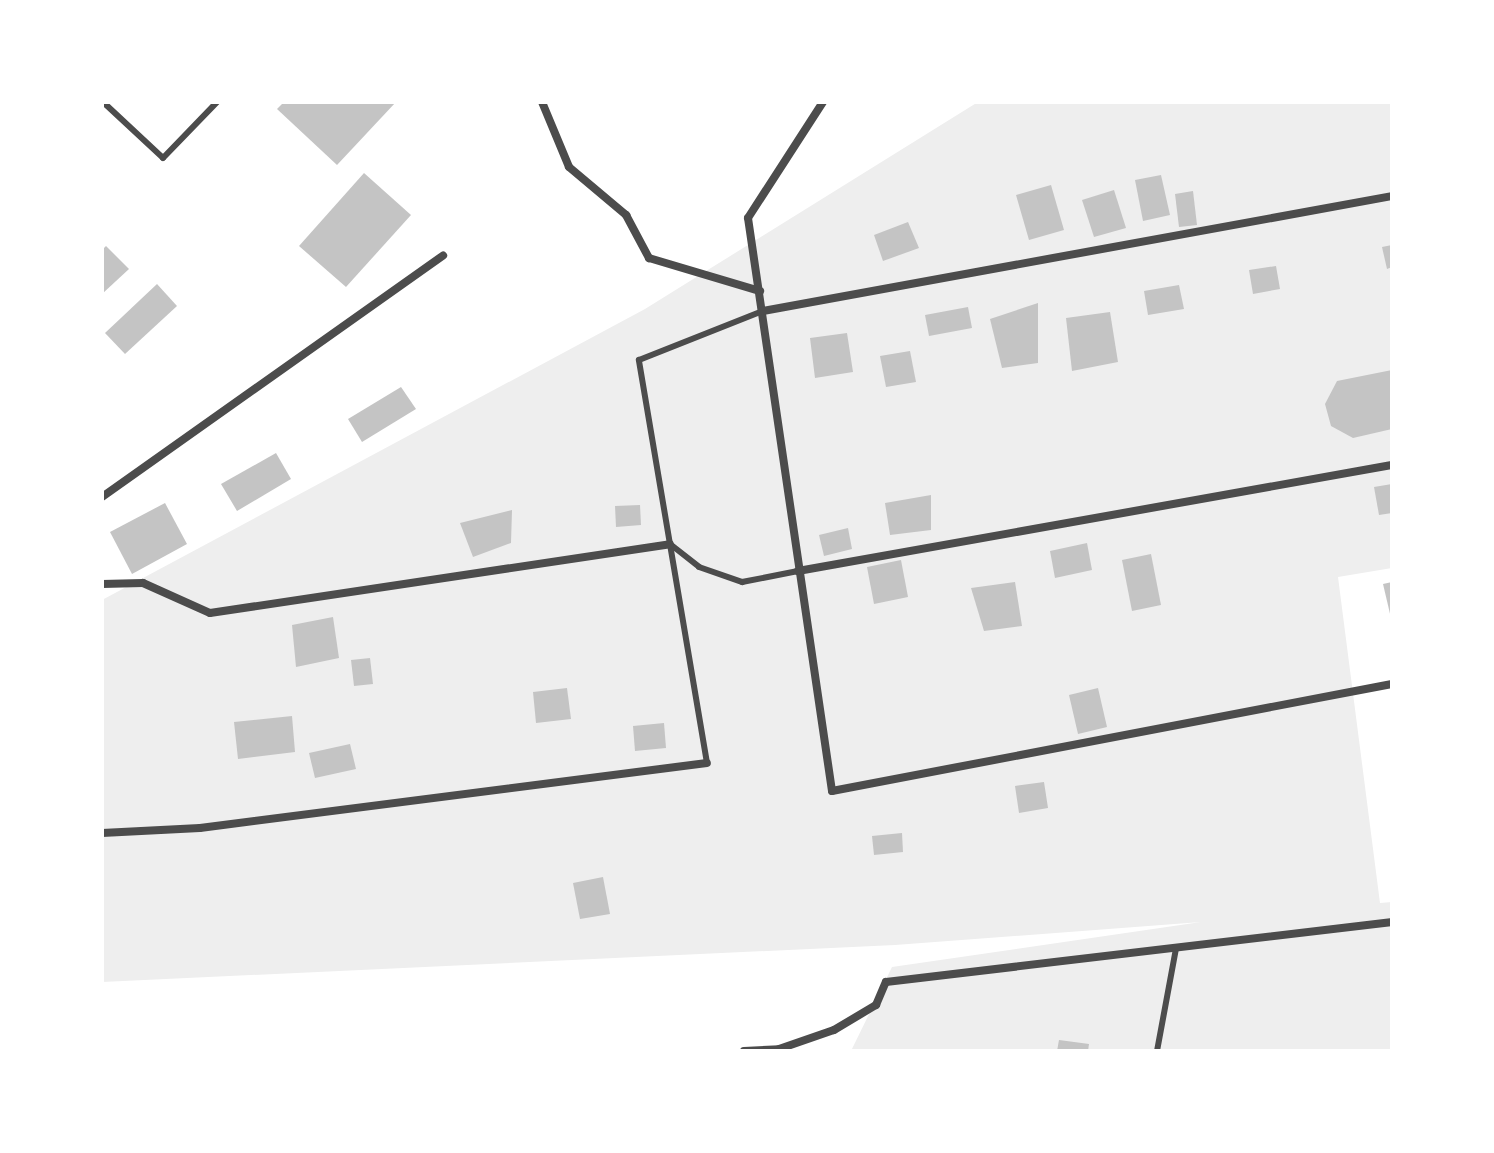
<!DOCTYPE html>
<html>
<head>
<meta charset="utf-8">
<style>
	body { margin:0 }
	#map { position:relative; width:1494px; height:1153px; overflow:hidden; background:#fff; font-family:Manrope,sans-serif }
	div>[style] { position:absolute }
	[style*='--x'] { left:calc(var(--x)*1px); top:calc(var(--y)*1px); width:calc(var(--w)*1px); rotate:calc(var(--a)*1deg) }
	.green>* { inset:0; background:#eee }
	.building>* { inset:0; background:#c4c4c4 }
	.service>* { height:6px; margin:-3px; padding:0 3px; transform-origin:3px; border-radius:3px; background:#4c4c4c }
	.minor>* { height:8px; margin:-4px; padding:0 4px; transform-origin:4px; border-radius:4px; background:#4c4c4c }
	span { translate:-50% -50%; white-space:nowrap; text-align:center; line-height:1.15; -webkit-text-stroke:6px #fff; paint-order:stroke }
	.frame { position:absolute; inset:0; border:104px solid #fff; pointer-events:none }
</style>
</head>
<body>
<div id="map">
	<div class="green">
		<div style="clip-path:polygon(978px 102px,1392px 102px,1392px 568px,1338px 577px,1380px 903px,1392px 902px,1392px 1051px,851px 1051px,892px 967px,1201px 922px,895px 945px,102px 982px,102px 600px,645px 309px)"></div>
	</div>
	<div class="building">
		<div style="clip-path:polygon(284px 102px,396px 102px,337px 165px,277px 109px)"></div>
		<div style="clip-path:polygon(364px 173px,411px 215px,346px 287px,299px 246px)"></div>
		<div style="clip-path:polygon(1161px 175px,1170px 215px,1143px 221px,1135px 180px)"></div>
		<div style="clip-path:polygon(1051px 185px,1064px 230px,1029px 240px,1016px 195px)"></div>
		<div style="clip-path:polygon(1114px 190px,1126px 228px,1094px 237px,1082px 200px)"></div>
		<div style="clip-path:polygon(1193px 191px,1197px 225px,1179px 227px,1175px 194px)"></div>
		<div style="clip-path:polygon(908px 222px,919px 248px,883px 261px,874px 235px)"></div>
		<div style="clip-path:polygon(1392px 245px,1392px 267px,1387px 269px,1382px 247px)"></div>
		<div style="clip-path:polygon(106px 246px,129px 269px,102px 294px,102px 250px)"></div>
		<div style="clip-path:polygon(1276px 266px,1280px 289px,1253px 294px,1249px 270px)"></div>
		<div style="clip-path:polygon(157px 284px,177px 306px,125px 354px,105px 333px)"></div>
		<div style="clip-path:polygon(1179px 285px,1184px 309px,1148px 315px,1144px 291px)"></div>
		<div style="clip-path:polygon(1038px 303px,1038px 363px,1002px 368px,990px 319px)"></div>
		<div style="clip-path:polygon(968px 307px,972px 328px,929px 336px,925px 315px)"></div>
		<div style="clip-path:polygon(1110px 312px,1118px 362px,1072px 371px,1066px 318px)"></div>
		<div style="clip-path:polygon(847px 333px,853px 372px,815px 378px,810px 338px)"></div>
		<div style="clip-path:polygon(910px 351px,916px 382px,886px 387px,880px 356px)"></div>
		<div style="clip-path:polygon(1392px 370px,1392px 429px,1353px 438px,1331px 426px,1325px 404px,1337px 381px)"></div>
		<div style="clip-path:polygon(401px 387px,416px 409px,362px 442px,348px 419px)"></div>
		<div style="clip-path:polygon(276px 453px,291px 479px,237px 511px,221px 484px)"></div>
		<div style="clip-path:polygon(1392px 484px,1392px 513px,1379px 515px,1374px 487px)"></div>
		<div style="clip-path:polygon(931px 495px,931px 530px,890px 535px,885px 503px)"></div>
		<div style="clip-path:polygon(165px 503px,187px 544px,132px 574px,110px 532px)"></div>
		<div style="clip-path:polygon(640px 505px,641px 525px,616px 527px,615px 506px)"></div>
		<div style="clip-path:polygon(512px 510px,511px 543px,473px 557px,460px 523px)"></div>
		<div style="clip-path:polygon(848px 528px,852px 549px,824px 556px,819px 535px)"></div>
		<div style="clip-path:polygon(1087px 543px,1092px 570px,1055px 578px,1050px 551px)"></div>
		<div style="clip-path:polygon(1151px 554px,1161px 605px,1132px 611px,1122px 560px)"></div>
		<div style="clip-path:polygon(901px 560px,908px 597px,874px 604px,867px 567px)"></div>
		<div style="clip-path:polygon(1015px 582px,1022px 626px,984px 631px,971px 588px)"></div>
		<div style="clip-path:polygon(1392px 582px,1392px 617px,1391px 618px,1383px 584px)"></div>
		<div style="clip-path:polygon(333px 617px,339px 658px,296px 667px,292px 625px)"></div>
		<div style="clip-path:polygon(370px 658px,373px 684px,354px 686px,351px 660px)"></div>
		<div style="clip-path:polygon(567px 688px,571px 719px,536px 723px,533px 692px)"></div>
		<div style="clip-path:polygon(1098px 688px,1107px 727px,1078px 734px,1069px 695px)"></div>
		<div style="clip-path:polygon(292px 716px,295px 752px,238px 759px,234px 722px)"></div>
		<div style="clip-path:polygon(664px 723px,666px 748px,635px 751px,633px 726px)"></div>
		<div style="clip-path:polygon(350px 744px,356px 769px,315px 778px,309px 753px)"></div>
		<div style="clip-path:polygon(1044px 782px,1048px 808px,1019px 813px,1015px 786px)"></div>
		<div style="clip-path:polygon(902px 833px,903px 852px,874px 855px,872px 836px)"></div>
		<div style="clip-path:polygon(603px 877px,610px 914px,580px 919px,573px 883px)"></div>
		<div style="clip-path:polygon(1059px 1040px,1089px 1044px,1088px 1051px,1057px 1051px)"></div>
	</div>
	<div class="service">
		<div style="--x:103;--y:102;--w:82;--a:43"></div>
		<div style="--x:163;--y:158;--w:78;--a:-46"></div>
		<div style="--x:670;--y:544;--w:37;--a:38"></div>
		<div style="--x:699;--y:567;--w:46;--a:19.2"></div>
		<div style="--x:742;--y:582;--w:57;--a:-11.1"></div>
		<div style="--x:707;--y:763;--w:409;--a:-99.6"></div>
		<div style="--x:639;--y:360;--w:133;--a:-21.6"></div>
		<div style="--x:1157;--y:1051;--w:105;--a:-79.5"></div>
	</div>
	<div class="minor">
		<div style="--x:542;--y:102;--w:70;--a:67.4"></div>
		<div style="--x:569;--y:167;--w:75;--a:40.1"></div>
		<div style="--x:626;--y:215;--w:49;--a:61.9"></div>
		<div style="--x:649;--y:258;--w:116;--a:16.6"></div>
		<div style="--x:823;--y:102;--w:138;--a:122.9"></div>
		<div style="--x:748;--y:218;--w:579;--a:81.66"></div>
		<div style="--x:832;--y:791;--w:570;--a:-10.82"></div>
		<div style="--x:763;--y:311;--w:639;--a:-10.36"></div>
		<div style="--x:102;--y:497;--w:418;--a:-35.3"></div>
		<div style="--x:798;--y:571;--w:603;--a:-10.12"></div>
		<div style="--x:102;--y:584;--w:41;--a:-1.4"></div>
		<div style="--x:143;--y:583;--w:73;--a:24.1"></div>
		<div style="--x:210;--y:613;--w:465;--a:-8.5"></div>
		<div style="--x:102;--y:833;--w:98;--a:-2.9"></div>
		<div style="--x:200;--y:828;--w:511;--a:-7.31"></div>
		<div style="--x:744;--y:1051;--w:35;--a:-3"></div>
		<div style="--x:779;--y:1049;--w:58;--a:-19.1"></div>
		<div style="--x:834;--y:1030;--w:49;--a:-30.8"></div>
		<div style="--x:876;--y:1005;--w:25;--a:-67"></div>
		<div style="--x:886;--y:982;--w:510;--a:-6.76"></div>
	</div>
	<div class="frame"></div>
</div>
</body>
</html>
